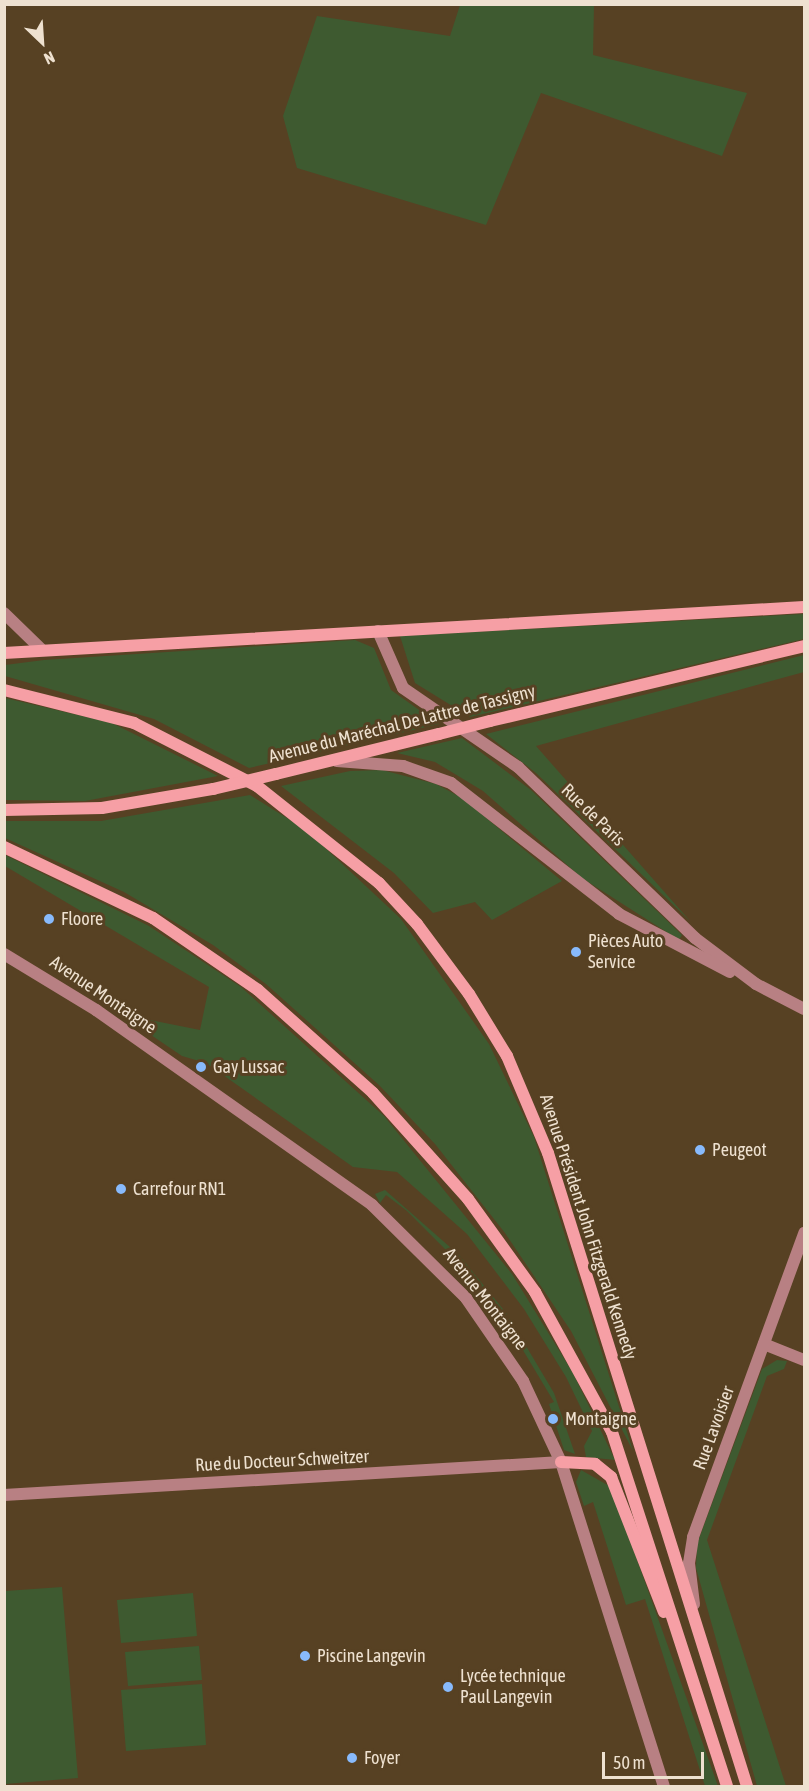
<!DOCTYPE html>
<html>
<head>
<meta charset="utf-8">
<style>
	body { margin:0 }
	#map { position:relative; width:809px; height:1791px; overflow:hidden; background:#574123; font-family:"Asap Condensed",sans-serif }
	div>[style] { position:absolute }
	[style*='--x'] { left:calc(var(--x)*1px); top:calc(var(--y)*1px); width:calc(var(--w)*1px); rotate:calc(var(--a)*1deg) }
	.green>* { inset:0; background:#3e5a30 }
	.minor>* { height:12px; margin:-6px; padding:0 6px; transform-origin:6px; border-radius:6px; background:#b88083 }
	.secondary>* { height:12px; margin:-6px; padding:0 6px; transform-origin:6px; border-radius:6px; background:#f69fa5 }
	.secondary-bridge>* { height:12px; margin:-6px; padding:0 6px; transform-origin:6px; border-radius:6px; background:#f69fa5 }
	.dots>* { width:16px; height:16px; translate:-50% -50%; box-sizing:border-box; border:3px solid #574123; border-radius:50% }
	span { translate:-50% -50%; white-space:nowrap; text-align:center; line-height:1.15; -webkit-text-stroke:6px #574123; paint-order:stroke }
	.street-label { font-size:18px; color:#eee1d0 }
	.poi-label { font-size:18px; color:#eee1d0 }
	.left { translate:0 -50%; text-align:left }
	.frame { position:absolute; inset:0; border:6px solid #eee1d0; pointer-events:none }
	.north { position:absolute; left:12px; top:12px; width:60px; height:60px; -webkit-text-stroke:4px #574123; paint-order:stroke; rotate:155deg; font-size:16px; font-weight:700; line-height:24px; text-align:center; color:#eee1d0 }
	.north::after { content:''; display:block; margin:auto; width:21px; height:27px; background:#eee1d0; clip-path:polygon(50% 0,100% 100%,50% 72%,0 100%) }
	.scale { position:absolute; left:602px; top:1752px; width:102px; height:27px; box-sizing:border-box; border:3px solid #eee1d0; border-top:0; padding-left:8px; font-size:18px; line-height:21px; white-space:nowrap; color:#eee1d0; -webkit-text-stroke:4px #574123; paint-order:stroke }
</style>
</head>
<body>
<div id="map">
	<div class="green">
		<div style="clip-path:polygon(460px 5px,594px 5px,593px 55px,747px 93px,722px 156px,541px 93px,486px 225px,297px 168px,283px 116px,317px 16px,450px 36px)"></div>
		<div style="clip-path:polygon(804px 614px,804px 639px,470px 717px,415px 683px,400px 636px)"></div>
		<div style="clip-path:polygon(355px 640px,374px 648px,391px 690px,439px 724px,249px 768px,154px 719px,5px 676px,5px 665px,44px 660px)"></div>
		<div style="clip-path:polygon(804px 655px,804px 672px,536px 746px,690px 921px,536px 773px,486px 734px)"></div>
		<div style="clip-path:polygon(5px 698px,112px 723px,218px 776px,85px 801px,5px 800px)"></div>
		<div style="clip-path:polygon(462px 738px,531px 790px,682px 935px,679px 940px,582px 878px,483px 791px,435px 762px,397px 753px)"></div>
		<div style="clip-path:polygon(382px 770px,436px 784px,462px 798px,562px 881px,492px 920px,475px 902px,433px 913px,394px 873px,281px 786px,350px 771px)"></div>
		<div style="clip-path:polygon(250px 795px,306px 830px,401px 919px,489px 1044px,534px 1137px,633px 1451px,571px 1331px,505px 1233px,435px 1144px,379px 1085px,266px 984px,213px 945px,124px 892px,5px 838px,4px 821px,101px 821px)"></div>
		<div style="clip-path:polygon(5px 855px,149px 926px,241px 987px,384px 1116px,512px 1274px,573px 1373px,615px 1460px,586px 1457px,584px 1446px,592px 1431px,566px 1377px,524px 1309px,467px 1234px,397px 1172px,353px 1167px,206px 1063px,182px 1056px,120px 1014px,200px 1030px,209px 987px,5px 866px)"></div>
		<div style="clip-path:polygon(385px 1190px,459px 1255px,507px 1314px,503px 1317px,469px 1273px,407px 1211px,386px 1195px,380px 1203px,375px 1194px)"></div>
		<div style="clip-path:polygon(510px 1319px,554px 1393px,575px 1454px,564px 1450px,549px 1404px,554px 1402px,506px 1322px)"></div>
		<div style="clip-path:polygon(777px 1360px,787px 1361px,784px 1369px,767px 1376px,707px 1540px,786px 1786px,757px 1786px,696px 1568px,697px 1544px,762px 1369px)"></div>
		<div style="clip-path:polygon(581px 1470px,611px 1487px,718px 1786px,705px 1786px,645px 1599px,626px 1605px,593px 1502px,584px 1506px,576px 1482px)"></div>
		<div style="clip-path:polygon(62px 1587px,78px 1778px,5px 1784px,5px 1591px)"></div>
		<div style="clip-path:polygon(193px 1593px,197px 1636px,121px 1643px,117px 1600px)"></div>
		<div style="clip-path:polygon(199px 1646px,202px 1680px,128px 1686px,125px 1652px)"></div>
		<div style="clip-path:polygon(202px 1684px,206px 1745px,126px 1751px,121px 1690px)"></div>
	</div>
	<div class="minor">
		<div style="--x:4;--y:613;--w:52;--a:44.2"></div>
		<div style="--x:378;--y:631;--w:62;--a:66.3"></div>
		<div style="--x:403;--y:688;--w:140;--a:34.5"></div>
		<div style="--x:518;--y:767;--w:246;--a:44"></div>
		<div style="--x:695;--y:938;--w:76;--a:37"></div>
		<div style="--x:756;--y:984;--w:54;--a:27.5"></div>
		<div style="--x:337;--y:761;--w:66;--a:4.3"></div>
		<div style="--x:403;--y:766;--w:51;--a:19.5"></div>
		<div style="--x:451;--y:783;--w:213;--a:37.9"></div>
		<div style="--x:619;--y:914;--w:125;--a:27.6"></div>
		<div style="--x:4;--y:954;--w:108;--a:31.3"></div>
		<div style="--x:96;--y:1010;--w:338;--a:35.2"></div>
		<div style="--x:372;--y:1205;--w:132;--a:44.7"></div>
		<div style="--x:466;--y:1298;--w:101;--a:55.5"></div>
		<div style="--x:523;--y:1381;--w:89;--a:64.9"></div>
		<div style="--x:561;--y:1462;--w:340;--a:72.4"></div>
		<div style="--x:764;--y:1344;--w:43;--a:21.8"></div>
		<div style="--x:4;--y:1495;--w:558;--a:-3.39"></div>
		<div style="--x:694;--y:1604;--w:41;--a:-97"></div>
		<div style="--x:689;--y:1563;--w:26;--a:-81"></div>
		<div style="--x:693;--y:1537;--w:324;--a:-69.9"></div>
	</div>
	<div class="secondary">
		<div style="--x:4;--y:653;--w:801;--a:-3.29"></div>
		<div style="--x:4;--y:690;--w:134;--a:14.2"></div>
		<div style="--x:134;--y:723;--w:138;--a:27.1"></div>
		<div style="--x:257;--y:786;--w:156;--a:38.5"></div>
		<div style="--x:379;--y:883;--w:56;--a:47.2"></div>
		<div style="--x:417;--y:924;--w:87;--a:53.4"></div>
		<div style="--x:469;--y:994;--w:73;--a:58.5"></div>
		<div style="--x:507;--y:1056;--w:105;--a:67.1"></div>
		<div style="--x:548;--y:1153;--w:664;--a:72.55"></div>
		<div style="--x:490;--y:721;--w:323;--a:-13.4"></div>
		<div style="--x:276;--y:774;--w:168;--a:-13.8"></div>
		<div style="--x:4;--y:810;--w:98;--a:-1.2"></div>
		<div style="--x:102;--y:808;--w:113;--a:-9.7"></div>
		<div style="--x:4;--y:847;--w:165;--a:25.5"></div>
		<div style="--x:153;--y:918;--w:127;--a:34.4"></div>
		<div style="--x:258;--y:990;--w:154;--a:41.8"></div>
		<div style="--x:373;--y:1093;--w:142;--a:48.1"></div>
		<div style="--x:468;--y:1199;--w:115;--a:54.2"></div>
		<div style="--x:535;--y:1292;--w:160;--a:61.2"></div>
		<div style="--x:612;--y:1432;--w:372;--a:72"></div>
		<div style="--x:561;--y:1462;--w:34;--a:3"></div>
		<div style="--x:595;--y:1464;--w:21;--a:39"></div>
		<div style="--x:611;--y:1477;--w:145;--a:68.6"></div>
	</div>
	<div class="secondary-bridge">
		<div style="--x:439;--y:734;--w:53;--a:-14.3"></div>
		<div style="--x:213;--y:789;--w:65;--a:-13.4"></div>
	</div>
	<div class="dots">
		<div style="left:49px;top:919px;background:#88bafc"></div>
		<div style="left:576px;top:952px;background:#88bafc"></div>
		<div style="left:201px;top:1067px;background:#88bafc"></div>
		<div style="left:700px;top:1150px;background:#88bafc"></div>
		<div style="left:121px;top:1189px;background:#88bafc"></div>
		<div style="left:553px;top:1419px;background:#88bafc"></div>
		<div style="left:305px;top:1656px;background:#88bafc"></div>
		<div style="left:448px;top:1687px;background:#88bafc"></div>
		<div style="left:352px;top:1758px;background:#88bafc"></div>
	</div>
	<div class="street-label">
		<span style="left:402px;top:724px;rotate:-14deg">Avenue du Maréchal De Lattre de Tassigny</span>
		<span style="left:593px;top:815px;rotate:44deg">Rue de Paris</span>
		<span style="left:103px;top:995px;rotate:34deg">Avenue Montaigne</span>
		<span style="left:588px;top:1227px;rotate:72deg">Avenue Président John Fitzgerald Kennedy</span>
		<span style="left:485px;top:1299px;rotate:52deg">Avenue Montaigne</span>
		<span style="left:714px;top:1428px;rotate:-70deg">Rue Lavoisier</span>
		<span style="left:282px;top:1461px;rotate:-3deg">Rue du Docteur Schweitzer</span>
	</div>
	<div class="poi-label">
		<span class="left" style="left:61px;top:919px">Floore</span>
		<span class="left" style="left:588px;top:952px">Pièces Auto<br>Service</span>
		<span class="left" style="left:213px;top:1067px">Gay Lussac</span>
		<span class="left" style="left:712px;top:1150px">Peugeot</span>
		<span class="left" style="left:133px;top:1189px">Carrefour RN1</span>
		<span class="left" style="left:565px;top:1419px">Montaigne</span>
		<span class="left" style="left:317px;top:1656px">Piscine Langevin</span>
		<span class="left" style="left:460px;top:1687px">Lycée technique<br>Paul Langevin</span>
		<span class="left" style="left:364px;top:1758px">Foyer</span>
	</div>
	<div class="frame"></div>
	<div class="north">N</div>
	<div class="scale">50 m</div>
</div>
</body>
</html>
